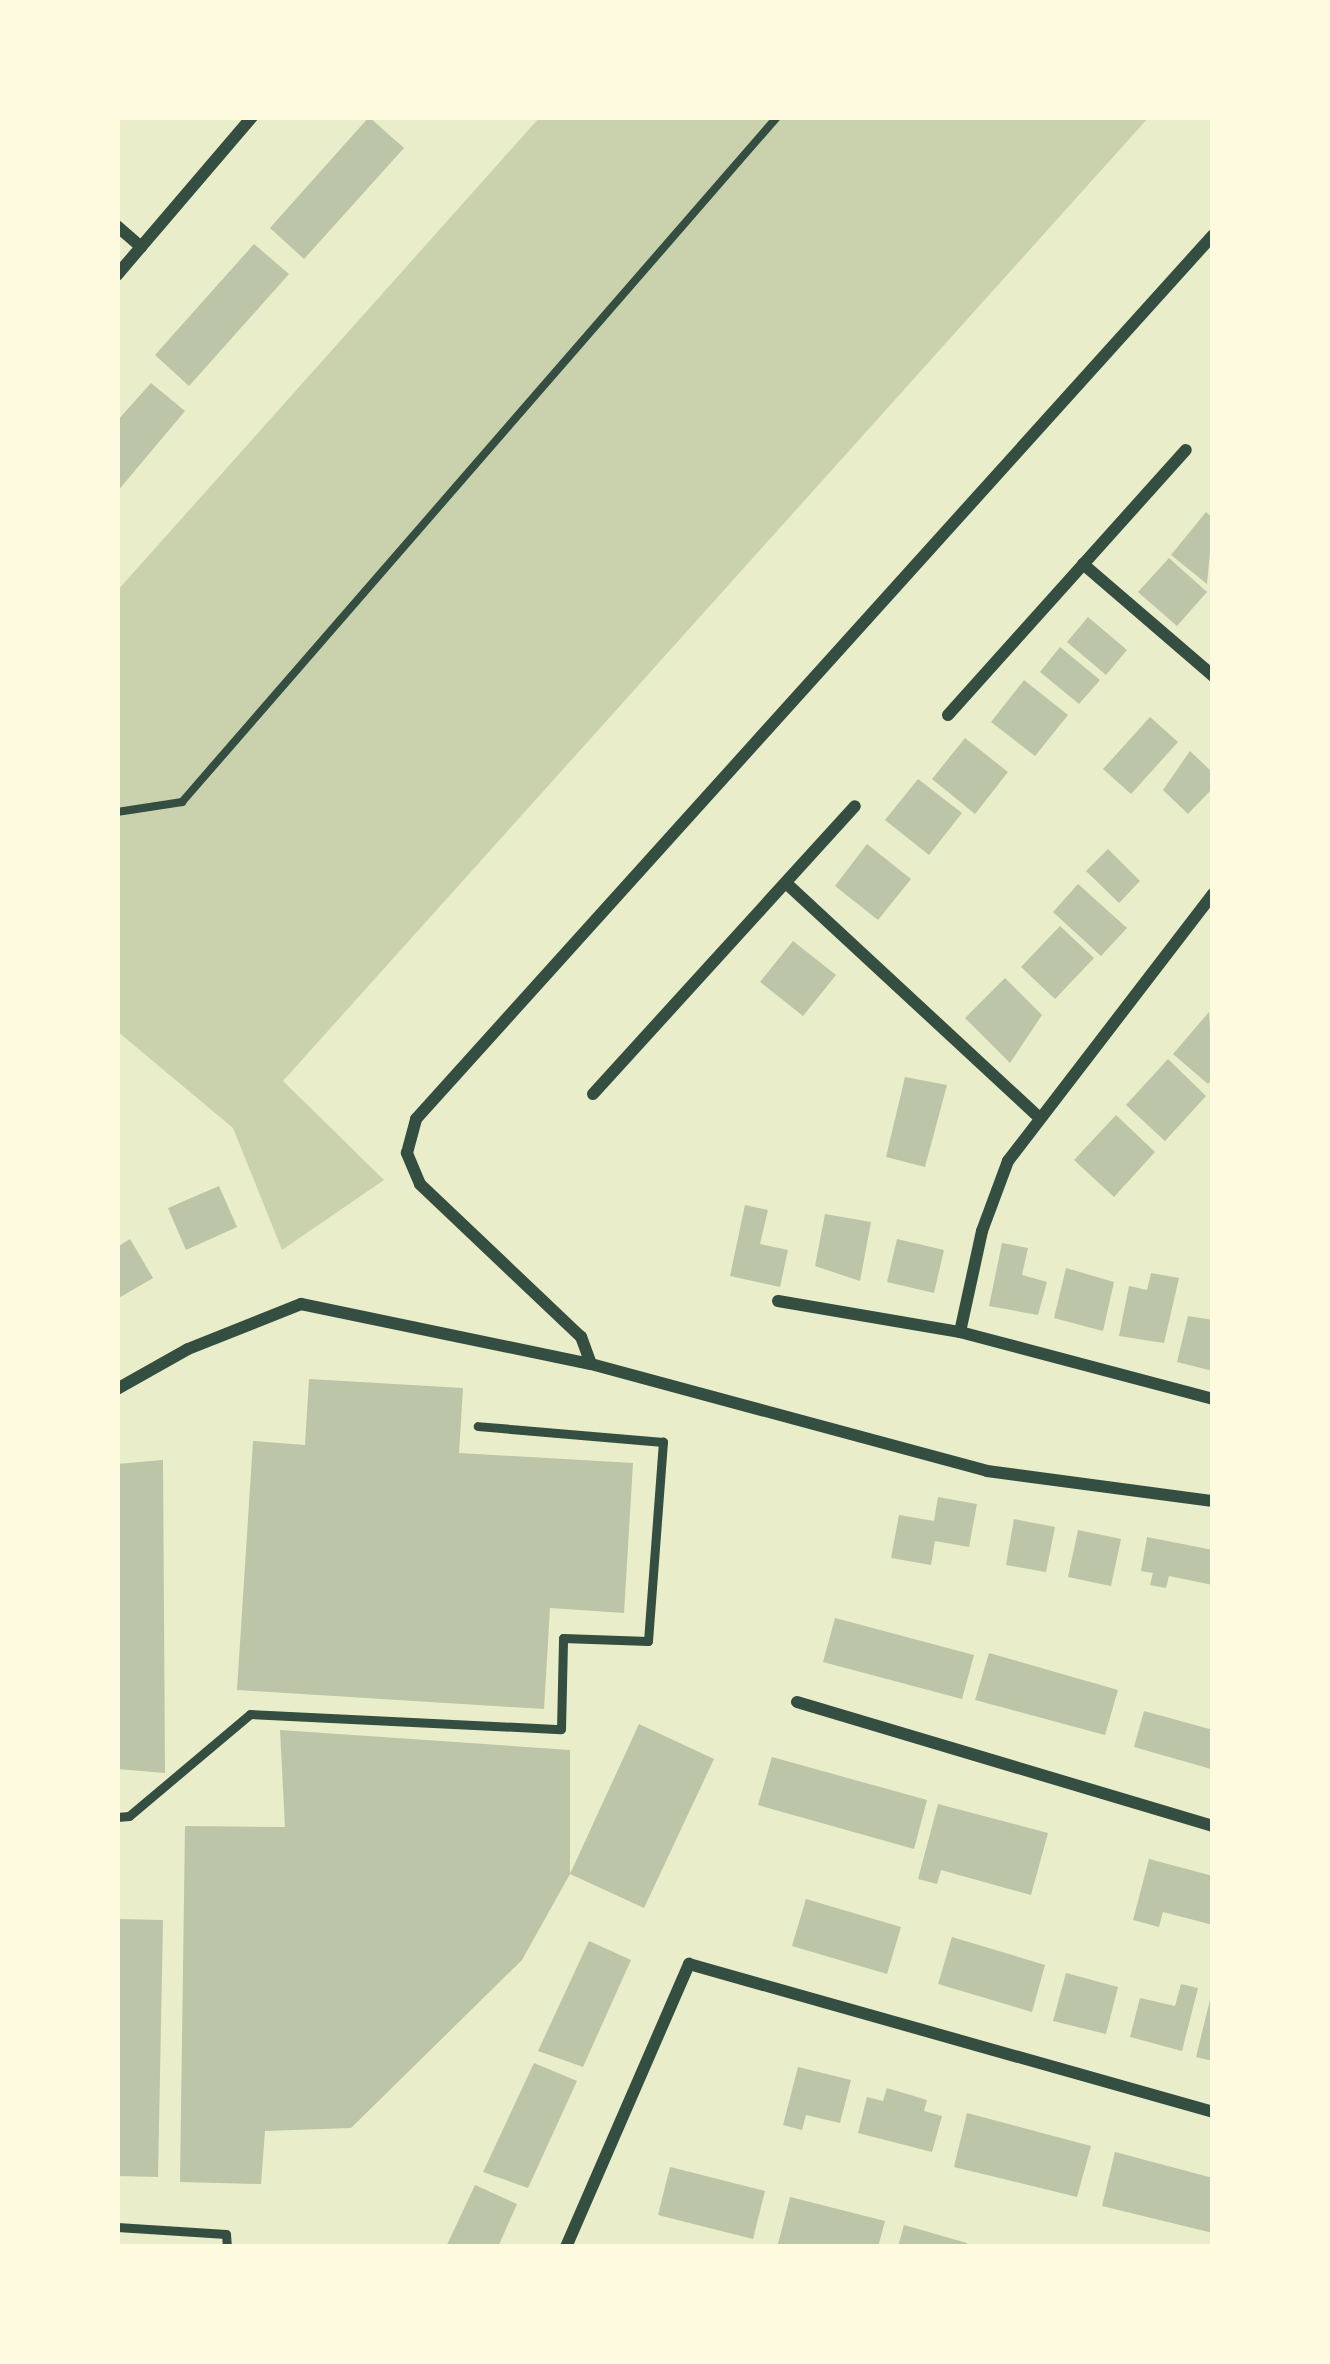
<!DOCTYPE html>
<html>
<head>
<meta charset="utf-8">
<style>
	body { margin:0 }
	#map { position:relative; width:1330px; height:2364px; overflow:hidden; background:#e9edc9; font-family:Overpass,sans-serif }
	div>[style] { position:absolute }
	[style*='--x'] { left:calc(var(--x)*1px); top:calc(var(--y)*1px); width:calc(var(--w)*1px); rotate:calc(var(--a)*1deg) }
	.green>* { inset:0; background:#cad2ad }
	.building>* { inset:0; background:#bcc5a7 }
	.path>* { height:8px; margin:-4px; padding:0 4px; transform-origin:4px; border-radius:4px; background:#344e41 }
	.service>* { height:9px; margin:-4.5px; padding:0 4.5px; transform-origin:4.5px; border-radius:4.5px; background:#344e41 }
	.minor>* { height:12px; margin:-6px; padding:0 6px; transform-origin:6px; border-radius:6px; background:#344e41 }
	span { translate:-50% -50%; white-space:nowrap; text-align:center; line-height:1.15; -webkit-text-stroke:12px #fefae0; paint-order:stroke }
	.frame { position:absolute; inset:0; border:120px solid #fefae0; pointer-events:none }
</style>
</head>
<body>
<div id="map">
	<div class="green">
		<div style="clip-path:polygon(540px 117px,1149px 117px,283px 1081px,384px 1180px,282px 1250px,233px 1128px,117px 1031px,117px 591px)"></div>
	</div>
	<div class="building">
		<div style="clip-path:polygon(369px 117px,404px 148px,304px 259px,270px 228px)"></div>
		<div style="clip-path:polygon(254px 244px,289px 274px,189px 386px,155px 355px)"></div>
		<div style="clip-path:polygon(151px 383px,185px 411px,117px 492px,117px 421px)"></div>
		<div style="clip-path:polygon(1206px 512px,1213px 518px,1207px 584px,1171px 555px)"></div>
		<div style="clip-path:polygon(1169px 558px,1207px 592px,1177px 626px,1138px 592px)"></div>
		<div style="clip-path:polygon(1088px 617px,1127px 650px,1106px 675px,1067px 642px)"></div>
		<div style="clip-path:polygon(1060px 647px,1100px 680px,1079px 704px,1040px 672px)"></div>
		<div style="clip-path:polygon(1024px 680px,1068px 715px,1035px 756px,991px 722px)"></div>
		<div style="clip-path:polygon(1150px 717px,1178px 742px,1131px 794px,1103px 769px)"></div>
		<div style="clip-path:polygon(965px 738px,1008px 772px,975px 814px,932px 779px)"></div>
		<div style="clip-path:polygon(1190px 751px,1213px 773px,1213px 788px,1188px 814px,1163px 790px)"></div>
		<div style="clip-path:polygon(918px 779px,962px 813px,929px 855px,885px 820px)"></div>
		<div style="clip-path:polygon(867px 844px,911px 879px,878px 920px,835px 886px)"></div>
		<div style="clip-path:polygon(1108px 849px,1140px 881px,1119px 903px,1086px 871px)"></div>
		<div style="clip-path:polygon(1078px 884px,1127px 928px,1101px 956px,1053px 912px)"></div>
		<div style="clip-path:polygon(1060px 926px,1094px 958px,1055px 999px,1021px 967px)"></div>
		<div style="clip-path:polygon(793px 941px,836px 975px,803px 1016px,760px 982px)"></div>
		<div style="clip-path:polygon(1005px 978px,1042px 1015px,1010px 1063px,965px 1018px)"></div>
		<div style="clip-path:polygon(1209px 1012px,1213px 1078px,1208px 1084px,1173px 1054px)"></div>
		<div style="clip-path:polygon(1168px 1059px,1206px 1096px,1165px 1141px,1126px 1105px)"></div>
		<div style="clip-path:polygon(905px 1077px,947px 1085px,925px 1167px,886px 1157px)"></div>
		<div style="clip-path:polygon(1116px 1115px,1155px 1152px,1114px 1197px,1074px 1160px)"></div>
		<div style="clip-path:polygon(219px 1186px,237px 1227px,186px 1250px,168px 1208px)"></div>
		<div style="clip-path:polygon(745px 1205px,768px 1210px,760px 1244px,788px 1250px,780px 1287px,730px 1276px)"></div>
		<div style="clip-path:polygon(825px 1214px,871px 1222px,860px 1281px,815px 1266px)"></div>
		<div style="clip-path:polygon(130px 1239px,153px 1278px,117px 1299px,117px 1247px)"></div>
		<div style="clip-path:polygon(897px 1239px,944px 1250px,934px 1293px,887px 1282px)"></div>
		<div style="clip-path:polygon(1002px 1243px,1028px 1248px,1022px 1275px,1047px 1282px,1038px 1315px,989px 1306px)"></div>
		<div style="clip-path:polygon(1066px 1268px,1114px 1282px,1103px 1331px,1054px 1318px)"></div>
		<div style="clip-path:polygon(1151px 1273px,1179px 1278px,1164px 1343px,1119px 1336px,1129px 1286px,1147px 1290px)"></div>
		<div style="clip-path:polygon(1188px 1316px,1213px 1320px,1213px 1371px,1177px 1362px)"></div>
		<div style="clip-path:polygon(309px 1379px,463px 1388px,459px 1453px,633px 1463px,624px 1613px,550px 1608px,544px 1709px,237px 1690px,253px 1441px,305px 1445px)"></div>
		<div style="clip-path:polygon(163px 1460px,165px 1773px,117px 1769px,117px 1464px)"></div>
		<div style="clip-path:polygon(938px 1497px,977px 1504px,969px 1547px,935px 1541px,931px 1565px,891px 1558px,899px 1515px,934px 1521px)"></div>
		<div style="clip-path:polygon(1014px 1519px,1055px 1527px,1046px 1572px,1006px 1565px)"></div>
		<div style="clip-path:polygon(1078px 1530px,1121px 1539px,1111px 1586px,1068px 1577px)"></div>
		<div style="clip-path:polygon(1147px 1537px,1213px 1550px,1213px 1585px,1169px 1576px,1166px 1588px,1150px 1585px,1153px 1573px,1141px 1571px)"></div>
		<div style="clip-path:polygon(835px 1618px,974px 1655px,962px 1699px,823px 1662px)"></div>
		<div style="clip-path:polygon(989px 1653px,1118px 1690px,1105px 1735px,975px 1700px)"></div>
		<div style="clip-path:polygon(1144px 1711px,1213px 1730px,1211px 1769px,1134px 1747px)"></div>
		<div style="clip-path:polygon(639px 1724px,714px 1759px,644px 1908px,570px 1874px,522px 1960px,351px 2128px,265px 2131px,261px 2184px,180px 2182px,185px 1826px,285px 1827px,280px 1730px,570px 1750px,570px 1874px)"></div>
		<div style="clip-path:polygon(772px 1757px,927px 1800px,914px 1849px,758px 1805px)"></div>
		<div style="clip-path:polygon(938px 1804px,1048px 1833px,1031px 1895px,941px 1870px,937px 1884px,918px 1879px)"></div>
		<div style="clip-path:polygon(1149px 1859px,1213px 1876px,1213px 1925px,1163px 1912px,1159px 1927px,1133px 1920px)"></div>
		<div style="clip-path:polygon(806px 1899px,901px 1927px,887px 1974px,792px 1946px)"></div>
		<div style="clip-path:polygon(117px 1919px,163px 1920px,158px 2177px,117px 2176px)"></div>
		<div style="clip-path:polygon(952px 1937px,1045px 1965px,1032px 2012px,938px 1984px)"></div>
		<div style="clip-path:polygon(589px 1941px,631px 1960px,583px 2067px,538px 2051px)"></div>
		<div style="clip-path:polygon(1066px 1973px,1118px 1987px,1106px 2034px,1053px 2021px)"></div>
		<div style="clip-path:polygon(1181px 1984px,1198px 1988px,1182px 2051px,1130px 2037px,1140px 1998px,1175px 2006px)"></div>
		<div style="clip-path:polygon(1211px 1996px,1213px 1997px,1213px 2061px,1196px 2057px)"></div>
		<div style="clip-path:polygon(534px 2063px,577px 2081px,528px 2188px,483px 2172px)"></div>
		<div style="clip-path:polygon(798px 2067px,851px 2080px,840px 2123px,806px 2115px,802px 2130px,783px 2125px)"></div>
		<div style="clip-path:polygon(887px 2088px,927px 2100px,924px 2111px,942px 2116px,932px 2152px,858px 2133px,867px 2097px,883px 2101px)"></div>
		<div style="clip-path:polygon(967px 2113px,1091px 2146px,1077px 2197px,954px 2167px)"></div>
		<div style="clip-path:polygon(1115px 2152px,1213px 2178px,1213px 2233px,1102px 2206px)"></div>
		<div style="clip-path:polygon(670px 2167px,765px 2191px,753px 2239px,658px 2215px)"></div>
		<div style="clip-path:polygon(475px 2185px,517px 2204px,498px 2247px,446px 2247px)"></div>
		<div style="clip-path:polygon(790px 2197px,885px 2221px,878px 2247px,778px 2244px)"></div>
		<div style="clip-path:polygon(904px 2225px,967px 2243px,966px 2247px,898px 2247px)"></div>
	</div>
	<div class="path">
		<div style="--x:117;--y:812;--w:66;--a:-8.7"></div>
		<div style="--x:182;--y:802;--w:907;--a:-49.02"></div>
	</div>
	<div class="service">
		<div style="--x:117;--y:1817;--w:12;--a:-5"></div>
		<div style="--x:129;--y:1816;--w:158;--a:-40.1"></div>
		<div style="--x:250;--y:1714;--w:311;--a:2.8"></div>
		<div style="--x:561;--y:1729;--w:91;--a:-88.7"></div>
		<div style="--x:563;--y:1638;--w:85;--a:2"></div>
		<div style="--x:648;--y:1641;--w:200;--a:-85.7"></div>
		<div style="--x:663;--y:1442;--w:186;--a:-175.1"></div>
		<div style="--x:117;--y:2227;--w:109;--a:3.7"></div>
		<div style="--x:226;--y:2234;--w:13;--a:86"></div>
	</div>
	<div class="minor">
		<div style="--x:117;--y:226;--w:32;--a:41"></div>
		<div style="--x:117;--y:275;--w:208;--a:-49.5"></div>
		<div style="--x:1083;--y:564;--w:172;--a:40.7"></div>
		<div style="--x:948;--y:715;--w:356;--a:-48.1"></div>
		<div style="--x:786;--y:883;--w:343;--a:42.8"></div>
		<div style="--x:593;--y:1094;--w:389;--a:-47.7"></div>
		<div style="--x:778;--y:1301;--w:185;--a:9.7"></div>
		<div style="--x:960;--y:1332;--w:262;--a:14.8"></div>
		<div style="--x:960;--y:1332;--w:103;--a:-77.7"></div>
		<div style="--x:982;--y:1231;--w:75;--a:-69.6"></div>
		<div style="--x:1008;--y:1161;--w:337;--a:-52.5"></div>
		<div style="--x:591;--y:1364;--w:29;--a:-110"></div>
		<div style="--x:581;--y:1337;--w:222;--a:-136.5"></div>
		<div style="--x:420;--y:1184;--w:34;--a:-113"></div>
		<div style="--x:407;--y:1153;--w:35;--a:-75"></div>
		<div style="--x:416;--y:1119;--w:1190;--a:-47.96"></div>
		<div style="--x:117;--y:1389;--w:81;--a:-29.4"></div>
		<div style="--x:188;--y:1349;--w:122;--a:-21.7"></div>
		<div style="--x:301;--y:1304;--w:296;--a:11.7"></div>
		<div style="--x:591;--y:1364;--w:410;--a:15.1"></div>
		<div style="--x:987;--y:1471;--w:228;--a:7.6"></div>
		<div style="--x:797;--y:1702;--w:434;--a:16.6"></div>
		<div style="--x:566;--y:2247;--w:309;--a:-66.5"></div>
		<div style="--x:689;--y:1964;--w:544;--a:15.77"></div>
	</div>
	<div class="frame"></div>
</div>
</body>
</html>
